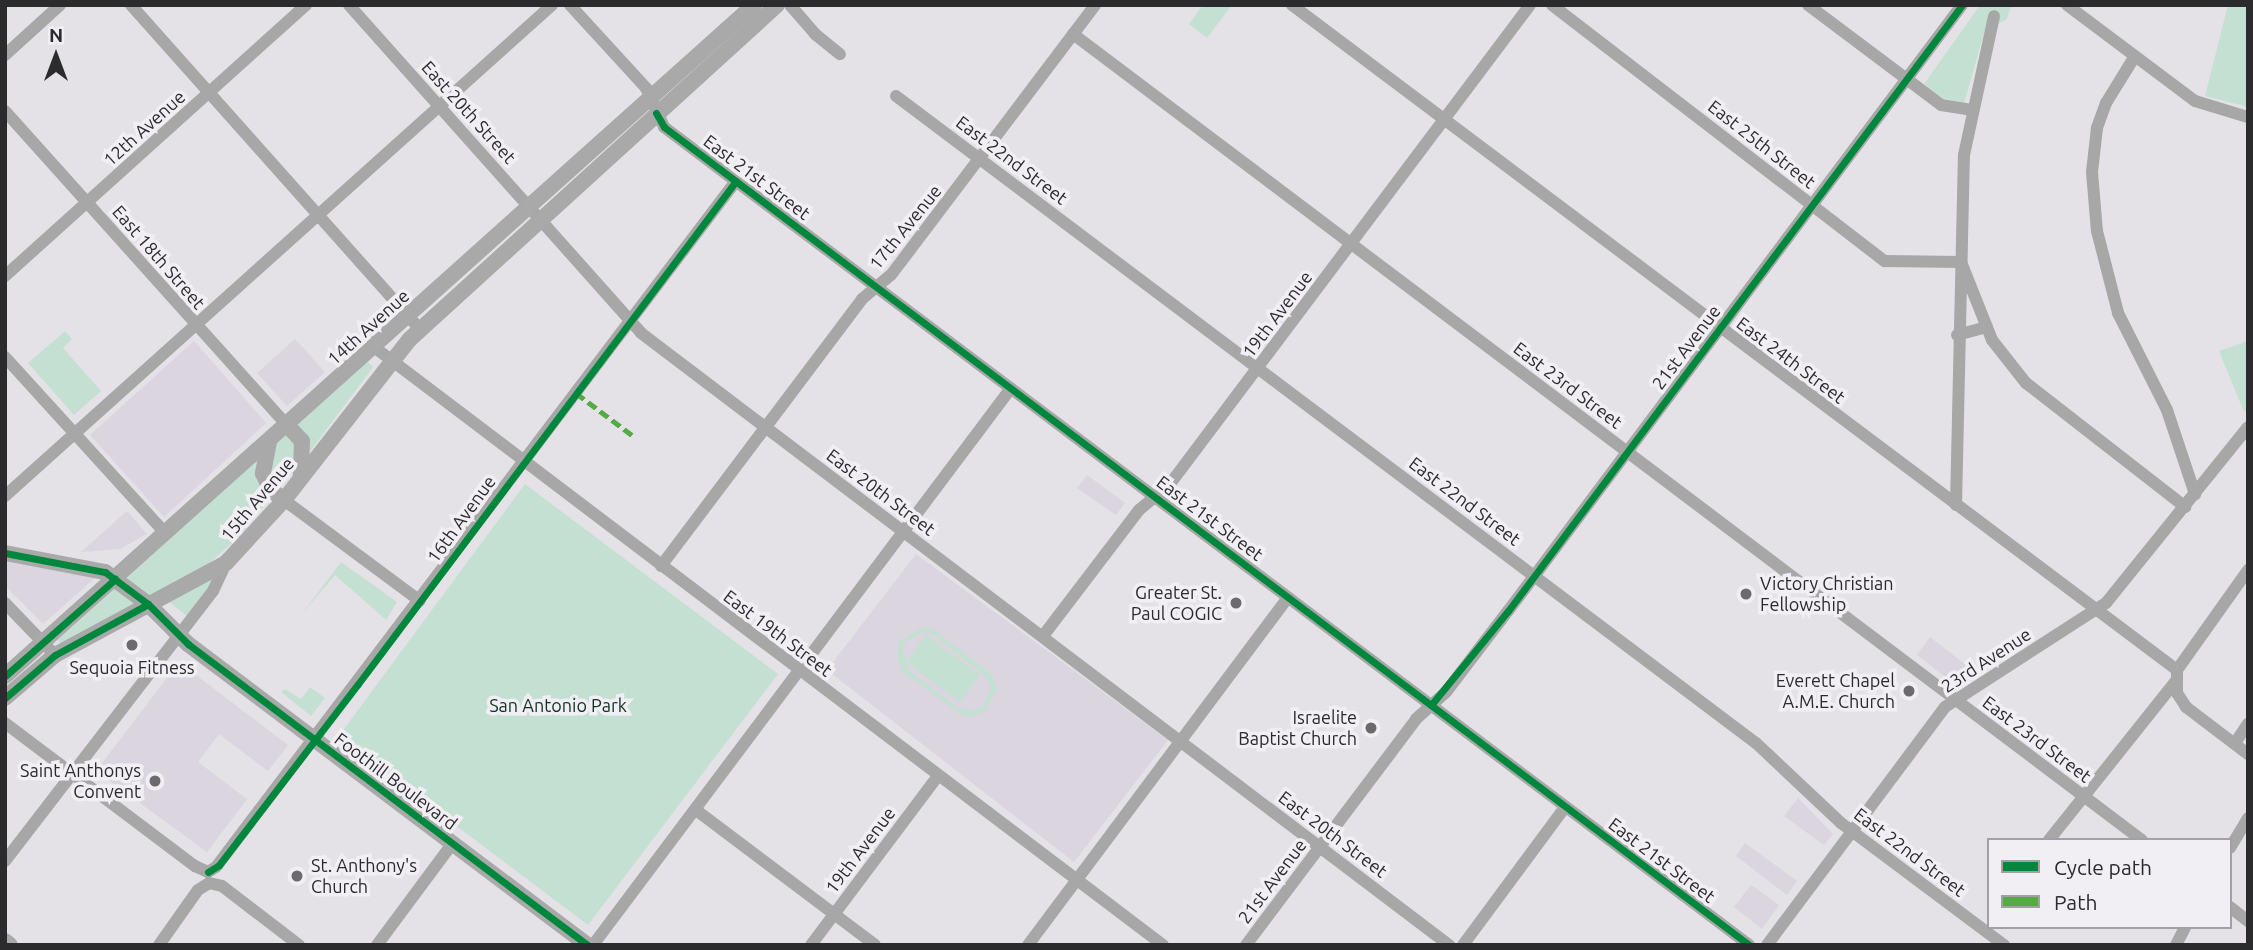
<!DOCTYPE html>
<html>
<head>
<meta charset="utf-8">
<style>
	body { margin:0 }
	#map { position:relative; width:2253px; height:950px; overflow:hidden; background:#e4e2e6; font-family:Ubuntu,sans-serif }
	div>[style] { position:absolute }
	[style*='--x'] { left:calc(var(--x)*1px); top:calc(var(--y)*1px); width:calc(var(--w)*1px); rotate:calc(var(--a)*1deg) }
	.built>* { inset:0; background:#dad5de }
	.green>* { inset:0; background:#c4e0d2 }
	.minor>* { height:12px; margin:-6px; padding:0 6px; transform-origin:6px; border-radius:6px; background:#a8a7a7 }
	.major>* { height:16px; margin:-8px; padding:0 8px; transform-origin:8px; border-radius:8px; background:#aaa9aa }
	.quiet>* { height:5px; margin-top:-2.5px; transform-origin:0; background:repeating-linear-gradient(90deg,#54ab44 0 10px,transparent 0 15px) }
	.cycleway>* { height:7px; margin:-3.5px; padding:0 3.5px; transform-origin:3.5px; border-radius:3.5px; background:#00873e }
	.dots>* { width:19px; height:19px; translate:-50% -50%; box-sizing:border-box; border:4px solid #f1eef4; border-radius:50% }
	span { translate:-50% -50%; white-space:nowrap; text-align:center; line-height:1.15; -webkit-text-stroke:7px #f1eef4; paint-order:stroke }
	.street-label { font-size:18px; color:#2b2a2c }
	.poi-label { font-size:18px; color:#2b2a2c }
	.left { translate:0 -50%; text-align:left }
	.right { translate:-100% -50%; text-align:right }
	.park-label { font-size:18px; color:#103222 }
	.frame { position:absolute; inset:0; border:7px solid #2b2a2c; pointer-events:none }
	.legend { position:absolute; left:1987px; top:838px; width:245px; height:91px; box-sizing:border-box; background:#f1eef4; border:2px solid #a2a0a4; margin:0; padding:9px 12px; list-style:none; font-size:21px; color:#2b2a2c }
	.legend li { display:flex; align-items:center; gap:14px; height:35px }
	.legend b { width:35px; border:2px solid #a2a0a4 }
	.north { position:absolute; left:21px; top:21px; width:70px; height:70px; -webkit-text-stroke:5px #f1eef4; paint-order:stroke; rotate:0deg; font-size:19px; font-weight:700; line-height:28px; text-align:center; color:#2b2a2c }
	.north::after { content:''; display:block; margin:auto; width:24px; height:32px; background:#2b2a2c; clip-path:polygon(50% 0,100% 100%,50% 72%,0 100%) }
</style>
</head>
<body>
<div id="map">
	<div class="built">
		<div style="clip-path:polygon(295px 339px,325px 372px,287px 406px,257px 373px)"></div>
		<div style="clip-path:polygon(194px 341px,266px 423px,164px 517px,90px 435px)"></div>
		<div style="clip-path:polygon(1087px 475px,1125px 503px,1116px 515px,1077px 488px)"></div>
		<div style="clip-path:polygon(127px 511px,147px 534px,120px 549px,81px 552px)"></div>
		<div style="clip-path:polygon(916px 554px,1168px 740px,1074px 862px,827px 670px)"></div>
		<div style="clip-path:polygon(5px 561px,95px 578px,43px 624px,5px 586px)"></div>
		<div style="clip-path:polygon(1930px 637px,1975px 672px,1956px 685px,1917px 655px)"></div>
		<div style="clip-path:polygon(179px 662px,288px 745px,268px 771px,219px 734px,198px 762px,247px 799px,207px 852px,96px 771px)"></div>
		<div style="clip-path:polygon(1798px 798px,1833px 834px,1824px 845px,1784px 816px)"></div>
		<div style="clip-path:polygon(1745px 843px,1797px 881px,1787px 895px,1736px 856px)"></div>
		<div style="clip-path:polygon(1751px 885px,1779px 905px,1762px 929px,1734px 907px)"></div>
	</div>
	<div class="green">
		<div style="clip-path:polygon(1203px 5px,1232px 5px,1207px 38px,1189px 24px)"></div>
		<div style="clip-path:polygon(1980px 5px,2012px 5px,2006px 20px,1985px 30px,1964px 103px,1943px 98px,1924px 84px)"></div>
		<div style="clip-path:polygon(2228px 5px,2248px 5px,2248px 107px,2205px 96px)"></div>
		<div style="clip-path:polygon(65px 331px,72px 339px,63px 348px,101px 391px,74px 415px,28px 363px)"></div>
		<div style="clip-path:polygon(2248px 341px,2248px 408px,2244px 412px,2219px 351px)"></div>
		<div style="clip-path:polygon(367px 361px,373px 367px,309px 453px,239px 537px,199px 572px,218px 573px,188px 617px,158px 593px,60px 644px,58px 640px)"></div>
		<div style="clip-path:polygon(525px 484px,778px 674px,588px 925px,338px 737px)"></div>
		<div style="clip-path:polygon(341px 562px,397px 602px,386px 620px,335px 575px,301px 615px)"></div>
		<div style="clip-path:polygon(evenodd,922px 627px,935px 630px,992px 675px,997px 688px,986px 710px,971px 717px,962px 715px,903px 672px,897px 656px,899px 642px,922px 627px,922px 632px,932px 634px,987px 678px,991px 688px,983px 706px,971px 711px,957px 707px,907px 669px,903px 644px,922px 632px)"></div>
		<div style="clip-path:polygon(926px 635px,980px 675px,960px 702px,906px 662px)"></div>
		<div style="clip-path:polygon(310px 687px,325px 698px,311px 716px,281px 692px,285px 689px,301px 699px)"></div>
	</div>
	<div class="minor">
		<div style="--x:131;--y:5;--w:434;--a:48.3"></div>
		<div style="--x:349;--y:5;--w:439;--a:48.3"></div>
		<div style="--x:641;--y:333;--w:1014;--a:37.14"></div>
		<div style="--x:570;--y:5;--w:113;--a:47.5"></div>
		<div style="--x:646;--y:88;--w:43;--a:65.2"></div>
		<div style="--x:664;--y:127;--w:1359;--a:37.01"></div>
		<div style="--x:790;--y:5;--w:38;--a:49"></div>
		<div style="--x:815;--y:34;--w:32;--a:39"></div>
		<div style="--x:1292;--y:5;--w:1107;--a:36.92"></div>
		<div style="--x:2177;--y:670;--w:23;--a:90"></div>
		<div style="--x:2177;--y:693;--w:17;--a:57"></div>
		<div style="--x:2186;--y:707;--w:78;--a:37.2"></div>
		<div style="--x:1552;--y:5;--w:420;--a:37.6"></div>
		<div style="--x:1885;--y:261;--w:76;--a:0.8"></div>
		<div style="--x:1808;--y:5;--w:166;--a:36.9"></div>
		<div style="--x:1941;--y:105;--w:31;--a:9"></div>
		<div style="--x:2067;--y:5;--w:160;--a:36.9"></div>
		<div style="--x:2195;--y:101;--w:55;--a:16.8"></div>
		<div style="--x:1073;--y:34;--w:1339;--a:37.02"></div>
		<div style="--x:5;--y:55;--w:74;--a:-42.3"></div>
		<div style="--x:2135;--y:56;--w:55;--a:121.7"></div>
		<div style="--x:2106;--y:103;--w:27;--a:110"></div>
		<div style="--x:2097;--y:128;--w:44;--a:96.5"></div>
		<div style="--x:2092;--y:172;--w:59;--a:85.2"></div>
		<div style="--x:2097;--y:231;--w:85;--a:75.6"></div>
		<div style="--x:2118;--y:313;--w:109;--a:63.2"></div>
		<div style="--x:2167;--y:410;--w:89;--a:71.6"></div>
		<div style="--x:896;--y:96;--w:1076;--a:36.96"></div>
		<div style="--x:1756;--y:743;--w:117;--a:43.3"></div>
		<div style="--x:1841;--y:823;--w:204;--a:36.8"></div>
		<div style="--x:5;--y:111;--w:422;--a:48.1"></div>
		<div style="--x:1961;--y:262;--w:84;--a:68.3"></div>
		<div style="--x:1992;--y:340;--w:55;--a:51.7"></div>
		<div style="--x:2026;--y:383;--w:202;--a:37.9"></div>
		<div style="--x:5;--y:276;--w:405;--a:-42"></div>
		<div style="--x:1957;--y:335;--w:31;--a:-15"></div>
		<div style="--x:374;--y:347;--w:990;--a:37.16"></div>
		<div style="--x:5;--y:357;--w:239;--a:47.7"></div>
		<div style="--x:5;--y:496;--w:735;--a:-41.91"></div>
		<div style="--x:284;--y:500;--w:169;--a:36.6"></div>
		<div style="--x:1956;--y:505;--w:350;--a:-88.7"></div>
		<div style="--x:1964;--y:155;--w:142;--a:-77.8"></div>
		<div style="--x:661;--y:566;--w:334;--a:-53"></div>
		<div style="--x:862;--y:299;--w:38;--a:-40"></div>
		<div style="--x:891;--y:275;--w:338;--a:-52.9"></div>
		<div style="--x:5;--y:603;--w:72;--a:46.1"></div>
		<div style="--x:1043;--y:636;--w:158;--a:-52.7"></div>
		<div style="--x:1139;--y:510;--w:40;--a:-40"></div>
		<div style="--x:1170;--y:484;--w:599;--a:-53.07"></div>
		<div style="--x:2177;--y:670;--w:123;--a:-54.6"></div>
		<div style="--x:5;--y:723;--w:238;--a:37"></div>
		<div style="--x:195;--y:866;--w:14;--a:25"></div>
		<div style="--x:208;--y:872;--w:9;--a:-32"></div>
		<div style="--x:216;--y:867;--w:861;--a:-52.84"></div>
		<div style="--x:2235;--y:743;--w:23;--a:-56"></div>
		<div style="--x:696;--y:810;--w:224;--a:37"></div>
		<div style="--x:2049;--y:840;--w:203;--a:-51.4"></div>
		<div style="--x:2230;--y:848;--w:35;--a:-59"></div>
		<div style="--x:5;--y:861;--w:341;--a:-52.4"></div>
		<div style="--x:213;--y:591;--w:31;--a:-65"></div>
		<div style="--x:2230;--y:907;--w:23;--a:38"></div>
		<div style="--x:159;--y:945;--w:67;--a:-54.7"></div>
		<div style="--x:198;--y:890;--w:13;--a:-32"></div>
		<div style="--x:209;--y:883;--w:13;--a:13"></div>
		<div style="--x:222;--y:886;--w:97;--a:37.5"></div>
		<div style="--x:377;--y:945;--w:126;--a:-53.4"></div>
		<div style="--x:593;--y:945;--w:696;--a:-53.11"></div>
		<div style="--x:811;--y:945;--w:211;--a:-53.1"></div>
		<div style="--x:1028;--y:945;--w:434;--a:-53.2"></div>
		<div style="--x:1246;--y:945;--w:283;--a:-53"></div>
		<div style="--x:1416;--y:719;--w:40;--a:-42"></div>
		<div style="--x:1446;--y:692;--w:102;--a:-52.6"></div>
		<div style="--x:1508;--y:611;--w:757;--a:-53.16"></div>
		<div style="--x:1463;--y:945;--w:172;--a:-53.5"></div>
		<div style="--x:1767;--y:945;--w:297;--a:-53.2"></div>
		<div style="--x:1945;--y:707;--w:192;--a:-32.9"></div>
		<div style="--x:2106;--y:603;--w:226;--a:-51.1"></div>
		<div style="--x:2176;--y:945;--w:20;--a:-63"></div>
	</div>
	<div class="major">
		<div style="--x:287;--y:425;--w:22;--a:47"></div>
		<div style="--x:302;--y:441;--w:36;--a:92"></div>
		<div style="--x:269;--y:442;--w:32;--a:101"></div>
		<div style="--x:263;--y:473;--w:17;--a:66"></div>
		<div style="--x:270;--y:489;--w:18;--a:38"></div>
		<div style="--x:5;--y:553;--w:102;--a:10.8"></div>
		<div style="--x:105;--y:572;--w:54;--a:36.7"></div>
		<div style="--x:148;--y:604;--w:57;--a:45"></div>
		<div style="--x:188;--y:644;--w:500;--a:37"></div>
		<div style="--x:5;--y:676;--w:1006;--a:-41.86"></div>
		<div style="--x:5;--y:698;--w:66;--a:-40.7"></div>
		<div style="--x:55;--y:655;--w:194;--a:-28.3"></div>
		<div style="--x:226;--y:563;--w:86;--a:-47.4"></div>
		<div style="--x:284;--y:500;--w:204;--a:-52"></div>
		<div style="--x:410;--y:339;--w:496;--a:-42.3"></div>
		<div style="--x:5;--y:941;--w:6;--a:39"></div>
	</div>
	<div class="quiet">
		<div style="--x:576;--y:393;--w:70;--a:36.9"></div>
	</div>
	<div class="cycleway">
		<div style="--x:656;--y:113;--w:16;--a:60"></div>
		<div style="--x:664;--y:127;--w:1359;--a:37.01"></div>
		<div style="--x:5;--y:553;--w:102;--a:10.8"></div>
		<div style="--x:105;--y:572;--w:54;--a:36.7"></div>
		<div style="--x:148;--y:604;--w:57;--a:45"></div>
		<div style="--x:188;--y:644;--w:500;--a:37"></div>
		<div style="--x:5;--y:676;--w:147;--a:-41.4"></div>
		<div style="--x:5;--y:698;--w:66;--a:-40.7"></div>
		<div style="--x:55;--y:655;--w:106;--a:-28.7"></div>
		<div style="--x:1431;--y:705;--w:122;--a:-50.7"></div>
		<div style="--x:1508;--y:611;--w:757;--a:-53.16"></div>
		<div style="--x:208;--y:872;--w:13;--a:-32"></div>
		<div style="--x:219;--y:865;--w:228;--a:-52.5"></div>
		<div style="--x:358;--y:684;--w:629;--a:-53.08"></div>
	</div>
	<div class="dots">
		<div style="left:1746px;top:594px;background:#6c6a6d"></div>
		<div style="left:1236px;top:603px;background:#6c6a6d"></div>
		<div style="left:132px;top:645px;background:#6c6a6d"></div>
		<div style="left:1909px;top:691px;background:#6c6a6d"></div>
		<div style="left:1371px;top:728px;background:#6c6a6d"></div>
		<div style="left:155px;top:781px;background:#6c6a6d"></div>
		<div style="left:297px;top:876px;background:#6c6a6d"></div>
	</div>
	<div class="street-label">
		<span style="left:469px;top:112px;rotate:48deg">East 20th Street</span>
		<span style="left:144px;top:128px;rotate:-42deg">12th Avenue</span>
		<span style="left:1762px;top:144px;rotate:38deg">East 25th Street</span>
		<span style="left:1012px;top:160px;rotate:37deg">East 22nd Street</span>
		<span style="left:757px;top:177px;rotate:37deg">East 21st Street</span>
		<span style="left:905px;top:227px;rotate:-51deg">17th Avenue</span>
		<span style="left:159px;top:257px;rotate:49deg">East 18th Street</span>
		<span style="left:1277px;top:314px;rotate:-53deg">19th Avenue</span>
		<span style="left:368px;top:327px;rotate:-42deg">14th Avenue</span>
		<span style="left:1686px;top:347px;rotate:-53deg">21st Avenue</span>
		<span style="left:1791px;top:360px;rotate:37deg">East 24th Street</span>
		<span style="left:1568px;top:385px;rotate:37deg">East 23rd Street</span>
		<span style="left:881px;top:492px;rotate:37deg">East 20th Street</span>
		<span style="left:257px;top:499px;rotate:-50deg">15th Avenue</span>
		<span style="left:1465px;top:501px;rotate:37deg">East 22nd Street</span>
		<span style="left:1210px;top:518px;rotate:37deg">East 21st Street</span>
		<span style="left:461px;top:519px;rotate:-54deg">16th Avenue</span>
		<span style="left:778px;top:633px;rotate:37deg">East 19th Street</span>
		<span style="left:1986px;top:660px;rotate:-33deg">23rd Avenue</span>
		<span style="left:2037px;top:739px;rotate:37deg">East 23rd Street</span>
		<span style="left:396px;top:781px;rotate:37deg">Foothill Boulevard</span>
		<span style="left:1333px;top:834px;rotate:37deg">East 20th Street</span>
		<span style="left:860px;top:850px;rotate:-53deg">19th Avenue</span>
		<span style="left:1910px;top:852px;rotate:37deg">East 22nd Street</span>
		<span style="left:1662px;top:860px;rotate:37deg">East 21st Street</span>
		<span style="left:1272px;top:881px;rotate:-53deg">21st Avenue</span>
	</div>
	<div class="poi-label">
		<span class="left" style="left:1760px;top:594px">Victory Christian<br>Fellowship</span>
		<span class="right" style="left:1222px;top:603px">Greater St.<br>Paul COGIC</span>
		<span style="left:132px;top:667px">Sequoia Fitness</span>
		<span class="right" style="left:1895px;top:691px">Everett Chapel<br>A.M.E. Church</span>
		<span class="right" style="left:1357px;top:728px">Israelite<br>Baptist Church</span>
		<span class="right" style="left:141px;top:781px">Saint Anthonys<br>Convent</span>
		<span class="left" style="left:311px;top:876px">St. Anthony's<br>Church</span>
	</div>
	<div class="park-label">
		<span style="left:558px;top:705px">San Antonio Park</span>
	</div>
	<div class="frame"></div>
	<ul class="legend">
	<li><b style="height:9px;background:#00873e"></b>Cycle path</li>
	<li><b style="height:9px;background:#54ab44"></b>Path</li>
	</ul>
	<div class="north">N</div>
</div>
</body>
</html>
